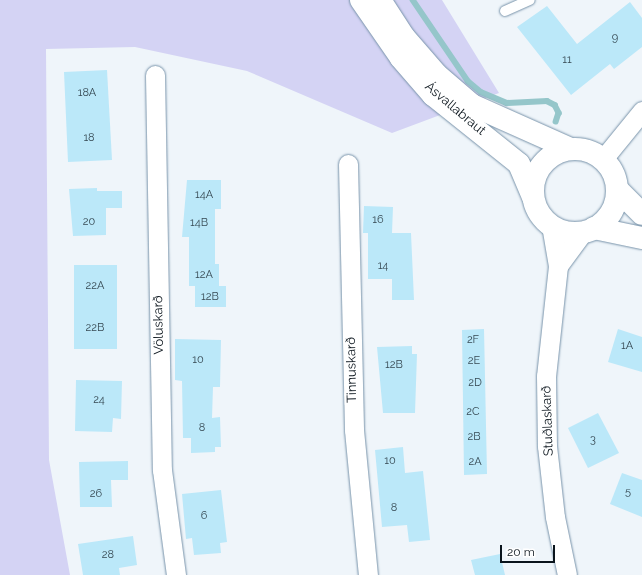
<!DOCTYPE html>
<html>
<head>
<meta charset="utf-8">
<style>
	body { margin:0 }
	#map { position:relative; width:642px; height:575px; overflow:hidden; background:#eff5fa; font-family:Raleway,sans-serif }
	div>[style] { position:absolute }
	[style*='--x'] { left:calc(var(--x)*1px); top:calc(var(--y)*1px); width:calc(var(--w)*1px); rotate:calc(var(--a)*1deg) }
	.green>* { inset:0; background:#d4d3f4 }
	.stream>* { height:5.5px; margin:-2.75px; padding:0 2.75px; transform-origin:2.75px; border-radius:2.75px; background:#95c6ca }
	.building>* { inset:0; background:#bbe8f9 }
	.roads { filter:drop-shadow(0 0 1px #7893aa) drop-shadow(0 0 1px #7893aa) }
	.service>* { height:10px; margin:-5px; padding:0 5px; transform-origin:5px; border-radius:5px; background:#fff }
	.minor>* { height:19px; margin:-9.5px; padding:0 9.5px; transform-origin:9.5px; border-radius:9.5px; background:#fff }
	.secondary>* { height:22px; margin:-11px; padding:0 11px; transform-origin:11px; border-radius:11px; background:#fff }
	.secondary>.ring { margin:-11px; padding:0; box-sizing:content-box; background:none; border:22px solid #fff; border-radius:50% }
	span { translate:-50% -50%; white-space:nowrap; text-align:center; line-height:1.15; -webkit-text-stroke:4px #fff; paint-order:stroke }
	.number-label { font-size:11px; color:#364953 }
	.number-label span { -webkit-text-stroke-width:0 }
	.street-label { font-size:13px; color:#0a141c }
	.scale { position:absolute; left:500px; top:545px; width:55px; height:18px; box-sizing:border-box; border:2px solid #0a141c; border-top:0; padding-left:5px; font-size:12px; line-height:14px; white-space:nowrap; color:#0a141c; -webkit-text-stroke:3px #fff; paint-order:stroke }
</style>
</head>
<body>
<div id="map">
	<div class="green">
		<div style="clip-path:polygon(0 0,442px 0,499px 93px,392px 133px,247px 71px,135px 47px,46px 49px,49px 460px,70px 575px,0 575px)"></div>
	</div>
	<div class="stream">
		<div style="--x:413;--y:0;--w:98;--a:55.8"></div>
		<div style="--x:468;--y:81;--w:17;--a:40"></div>
		<div style="--x:481;--y:92;--w:28;--a:23"></div>
		<div style="--x:507;--y:103;--w:40;--a:-2.9"></div>
		<div style="--x:547;--y:101;--w:9;--a:27"></div>
		<div style="--x:555;--y:105;--w:9;--a:63"></div>
		<div style="--x:559;--y:113;--w:9;--a:108"></div>
	</div>
	<div class="building">
		<div style="clip-path:polygon(630px 2px,642px 18px,642px 47px,614px 69px,610px 64px,571px 95px,517px 27px,547px 6px,577px 44px)"></div>
		<div style="clip-path:polygon(107px 70px,112px 160px,68px 162px,64px 72px)"></div>
		<div style="clip-path:polygon(187px 180px,221px 180px,221px 209px,215px 209px,215px 264px,219px 264px,219px 286px,226px 286px,226px 307px,195px 307px,195px 286px,189px 286px,189px 237px,182px 237px)"></div>
		<div style="clip-path:polygon(97px 188px,97px 191px,122px 191px,122px 208px,106px 208px,106px 235px,73px 236px,69px 189px)"></div>
		<div style="clip-path:polygon(364px 206px,393px 207px,392px 233px,411px 233px,414px 300px,392px 300px,392px 279px,368px 279px,368px 233px,363px 233px)"></div>
		<div style="clip-path:polygon(74px 265px,117px 265px,117px 349px,74px 349px)"></div>
		<div style="clip-path:polygon(484px 329px,487px 474px,464px 475px,462px 330px)"></div>
		<div style="clip-path:polygon(618px 329px,642px 337px,642px 372px,608px 362px)"></div>
		<div style="clip-path:polygon(175px 339px,221px 340px,220px 387px,213px 387px,212px 418px,220px 417px,221px 447px,215px 447px,215px 452px,191px 453px,191px 438px,183px 438px,182px 381px,175px 380px)"></div>
		<div style="clip-path:polygon(412px 346px,412px 354px,417px 354px,415px 413px,383px 413px,377px 347px)"></div>
		<div style="clip-path:polygon(76px 380px,122px 381px,121px 419px,113px 418px,112px 432px,75px 431px)"></div>
		<div style="clip-path:polygon(598px 413px,619px 453px,588px 468px,568px 428px)"></div>
		<div style="clip-path:polygon(403px 447px,405px 473px,423px 471px,430px 540px,409px 542px,407px 525px,382px 527px,375px 450px)"></div>
		<div style="clip-path:polygon(128px 461px,128px 480px,111px 480px,112px 507px,80px 507px,79px 462px)"></div>
		<div style="clip-path:polygon(622px 473px,642px 480px,642px 517px,610px 504px)"></div>
		<div style="clip-path:polygon(221px 490px,227px 542px,220px 543px,221px 553px,194px 555px,192px 538px,186px 539px,182px 494px)"></div>
		<div style="clip-path:polygon(133px 536px,137px 565px,119px 568px,120px 575px,83px 575px,78px 544px)"></div>
		<div style="clip-path:polygon(500px 554px,505px 575px,475px 575px,471px 560px)"></div>
	</div>
	<div class="roads">
		<div class="service">
			<div style="--x:505;--y:11;--w:27;--a:-24"></div>
		</div>
		<div class="minor">
			<div style="--x:155;--y:75;--w:395;--a:89"></div>
			<div style="--x:162;--y:470;--w:106;--a:82.4"></div>
			<div style="--x:603;--y:159;--w:62;--a:-50.9"></div>
			<div style="--x:348;--y:164;--w:266;--a:88.7"></div>
			<div style="--x:354;--y:430;--w:146;--a:84.5"></div>
			<div style="--x:551;--y:225;--w:42;--a:80.3"></div>
			<div style="--x:558;--y:266;--w:111;--a:96.2"></div>
			<div style="--x:546;--y:376;--w:70;--a:89.2"></div>
			<div style="--x:547;--y:446;--w:71;--a:83.6"></div>
			<div style="--x:555;--y:517;--w:59;--a:78.3"></div>
			<div style="--x:558;--y:266;--w:42;--a:-53.7"></div>
		</div>
		<div class="secondary">
			<div style="--x:361;--y:0;--w:70;--a:55.4"></div>
			<div style="--x:401;--y:58;--w:49;--a:49.1"></div>
			<div style="--x:433;--y:95;--w:110;--a:38.7"></div>
			<div style="--x:519;--y:164;--w:36;--a:67"></div>
			<div style="--x:380;--y:0;--w:44;--a:57"></div>
			<div style="--x:404;--y:37;--w:49;--a:49.1"></div>
			<div style="--x:436;--y:74;--w:48;--a:40.7"></div>
			<div style="--x:472;--y:105;--w:108;--a:24"></div>
			<div class="ring" style="left:533px;top:149px;width:62px;height:62px"></div>
			<div style="--x:617;--y:189;--w:35;--a:45"></div>
			<div style="--x:594;--y:228;--w:49;--a:11.8"></div>
		</div>
	</div>
	<div class="number-label">
		<span style="left:615px;top:38px">9</span>
		<span style="left:567px;top:60px">11</span>
		<span style="left:87px;top:93px">18A</span>
		<span style="left:89px;top:138px">18</span>
		<span style="left:204px;top:195px">14A</span>
		<span style="left:378px;top:220px">16</span>
		<span style="left:89px;top:222px">20</span>
		<span style="left:199px;top:223px">14B</span>
		<span style="left:383px;top:266px">14</span>
		<span style="left:204px;top:275px">12A</span>
		<span style="left:95px;top:286px">22A</span>
		<span style="left:210px;top:297px">12B</span>
		<span style="left:95px;top:328px">22B</span>
		<span style="left:473px;top:340px">2F</span>
		<span style="left:627px;top:346px">1A</span>
		<span style="left:198px;top:360px">10</span>
		<span style="left:474px;top:361px">2E</span>
		<span style="left:394px;top:365px">12B</span>
		<span style="left:475px;top:383px">2D</span>
		<span style="left:99px;top:400px">24</span>
		<span style="left:473px;top:412px">2C</span>
		<span style="left:202px;top:428px">8</span>
		<span style="left:474px;top:437px">2B</span>
		<span style="left:593px;top:440px">3</span>
		<span style="left:390px;top:461px">10</span>
		<span style="left:475px;top:462px">2A</span>
		<span style="left:628px;top:492px">5</span>
		<span style="left:96px;top:494px">26</span>
		<span style="left:394px;top:508px">8</span>
		<span style="left:204px;top:516px">6</span>
		<span style="left:108px;top:555px">28</span>
	</div>
	<div class="street-label">
		<span style="left:455px;top:109px;rotate:40deg">Ásvallabraut</span>
		<span style="left:159px;top:325px;rotate:-91deg">Völuskarð</span>
		<span style="left:352px;top:370px;rotate:-91deg">Tinnuskarð</span>
		<span style="left:548px;top:421px;rotate:-92deg">Stuðlaskarð</span>
	</div>
	<div class="scale">20 m</div>
</div>
</body>
</html>
